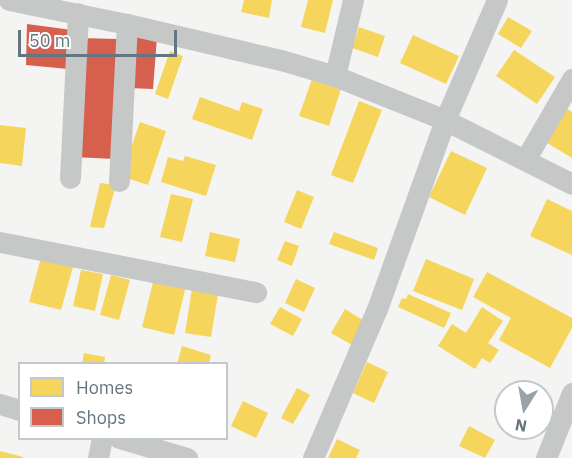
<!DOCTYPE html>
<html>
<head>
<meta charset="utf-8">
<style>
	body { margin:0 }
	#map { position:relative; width:572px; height:458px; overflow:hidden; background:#f4f4f2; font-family:"IBM Plex Sans",sans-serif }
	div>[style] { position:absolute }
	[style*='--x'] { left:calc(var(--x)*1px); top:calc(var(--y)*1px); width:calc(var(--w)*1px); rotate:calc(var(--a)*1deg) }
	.homes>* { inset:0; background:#f6d55c }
	.shops>* { inset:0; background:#d6604d }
	.street>* { height:21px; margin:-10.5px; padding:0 10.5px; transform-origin:10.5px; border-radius:10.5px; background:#c6c8c8 }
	span { translate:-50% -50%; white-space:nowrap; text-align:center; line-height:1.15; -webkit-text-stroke:6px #fff; paint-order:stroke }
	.legend { position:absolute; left:18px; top:362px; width:210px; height:78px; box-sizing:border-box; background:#fff; border:2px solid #c2c8cc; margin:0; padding:8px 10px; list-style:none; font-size:18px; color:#667680 }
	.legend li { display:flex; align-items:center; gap:12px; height:30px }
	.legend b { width:30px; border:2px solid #c2c8cc }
	.north { position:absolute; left:494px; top:380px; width:60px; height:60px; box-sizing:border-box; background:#fff; border:2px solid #c2c8cc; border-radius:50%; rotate:191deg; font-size:16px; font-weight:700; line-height:24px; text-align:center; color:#667680 }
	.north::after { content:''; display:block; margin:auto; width:21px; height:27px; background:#98a2a8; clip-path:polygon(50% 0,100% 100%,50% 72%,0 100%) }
	.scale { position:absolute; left:18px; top:30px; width:159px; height:27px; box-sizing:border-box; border:3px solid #667680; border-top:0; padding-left:8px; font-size:18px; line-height:21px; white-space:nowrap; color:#667680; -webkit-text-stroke:4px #fff; paint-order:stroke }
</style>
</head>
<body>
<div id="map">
	<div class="homes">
		<div style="clip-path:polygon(244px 0,272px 0,269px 18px,241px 12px)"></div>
		<div style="clip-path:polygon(308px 0,333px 0,325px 33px,301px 27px)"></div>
		<div style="clip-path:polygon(508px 17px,532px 31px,521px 48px,498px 34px)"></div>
		<div style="clip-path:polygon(359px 27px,385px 36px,378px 57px,352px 48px)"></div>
		<div style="clip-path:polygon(413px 35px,459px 56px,446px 84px,400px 63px)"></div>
		<div style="clip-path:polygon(514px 50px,555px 77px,537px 104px,496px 76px)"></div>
		<div style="clip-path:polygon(170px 51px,183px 56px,168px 99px,155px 94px)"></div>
		<div style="clip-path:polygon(312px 79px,341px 89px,329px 126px,299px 116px)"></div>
		<div style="clip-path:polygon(200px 97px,239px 111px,242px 102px,263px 109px,252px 140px,192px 119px)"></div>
		<div style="clip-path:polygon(359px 101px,382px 110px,353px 183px,331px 175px)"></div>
		<div style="clip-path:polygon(564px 107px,572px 112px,572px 158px,544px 141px)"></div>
		<div style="clip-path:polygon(140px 122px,166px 131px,148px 185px,121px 176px)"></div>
		<div style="clip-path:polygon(0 125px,26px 128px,22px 166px,0 163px)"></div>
		<div style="clip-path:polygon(451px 151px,487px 168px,465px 215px,429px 197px)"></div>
		<div style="clip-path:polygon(185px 156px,216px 165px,206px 196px,161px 182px,168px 157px,183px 161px)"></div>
		<div style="clip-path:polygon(100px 183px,116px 185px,104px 228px,90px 227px)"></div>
		<div style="clip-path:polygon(297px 190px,314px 197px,301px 229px,284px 222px)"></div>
		<div style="clip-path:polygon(171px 194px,193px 199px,182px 242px,160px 237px)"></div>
		<div style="clip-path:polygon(547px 199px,572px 211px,572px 255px,530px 236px)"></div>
		<div style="clip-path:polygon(210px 232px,240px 239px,235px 262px,205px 256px)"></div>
		<div style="clip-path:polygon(334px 232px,378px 248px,374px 260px,329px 244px)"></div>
		<div style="clip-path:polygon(285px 241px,299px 246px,292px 266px,277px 260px)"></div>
		<div style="clip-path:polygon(41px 258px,73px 267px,61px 310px,29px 302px)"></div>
		<div style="clip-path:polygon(426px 259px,474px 279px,462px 310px,413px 291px)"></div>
		<div style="clip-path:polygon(81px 270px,103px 274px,95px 311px,73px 306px)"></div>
		<div style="clip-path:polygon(487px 272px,572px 318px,572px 328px,550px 368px,499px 340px,511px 318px,473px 297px)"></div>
		<div style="clip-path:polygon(111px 275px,130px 280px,119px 320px,100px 315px)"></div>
		<div style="clip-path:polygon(154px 278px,186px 286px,174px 335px,142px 327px)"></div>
		<div style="clip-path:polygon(296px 279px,315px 288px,304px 312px,285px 303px)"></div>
		<div style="clip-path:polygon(192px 289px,218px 294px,211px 337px,185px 333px)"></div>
		<div style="clip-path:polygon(408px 294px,451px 313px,444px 328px,398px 307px,402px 298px,406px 299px)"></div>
		<div style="clip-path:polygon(280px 307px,302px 319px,293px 336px,270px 324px)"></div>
		<div style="clip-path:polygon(482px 307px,503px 321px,488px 343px,499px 350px,490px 363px,482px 358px,475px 369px,438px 346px,452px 324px,466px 333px)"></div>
		<div style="clip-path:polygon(345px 309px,366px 322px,352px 345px,331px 333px)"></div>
		<div style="clip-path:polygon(182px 346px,211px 355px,209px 364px,177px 364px)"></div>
		<div style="clip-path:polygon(84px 353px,105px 357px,104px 364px,82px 364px)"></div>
		<div style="clip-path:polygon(367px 362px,388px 372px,374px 403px,353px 393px)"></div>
		<div style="clip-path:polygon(297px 388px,310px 395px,293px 424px,281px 418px)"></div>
		<div style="clip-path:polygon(243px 401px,268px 413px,256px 438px,231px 426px)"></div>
		<div style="clip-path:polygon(469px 426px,495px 440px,485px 458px,459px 446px)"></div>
		<div style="clip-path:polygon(337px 439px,360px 450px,356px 458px,328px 458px)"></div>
		<div style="clip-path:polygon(0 451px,23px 457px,23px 458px,0 458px)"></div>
	</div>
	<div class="shops">
		<div style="clip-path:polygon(27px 24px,72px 30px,68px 69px,26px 65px)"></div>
		<div style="clip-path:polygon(133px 36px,157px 37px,153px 89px,129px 88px)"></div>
		<div style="clip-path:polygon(79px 38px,118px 39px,114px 159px,74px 157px)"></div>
	</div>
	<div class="street">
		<div style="--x:9;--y:0;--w:120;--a:11.5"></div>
		<div style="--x:127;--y:24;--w:158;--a:13.2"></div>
		<div style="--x:281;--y:60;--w:56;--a:16.5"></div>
		<div style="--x:335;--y:76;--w:118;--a:21.8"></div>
		<div style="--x:445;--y:120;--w:142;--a:26.7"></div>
		<div style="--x:335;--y:76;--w:78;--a:-76.7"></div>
		<div style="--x:525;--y:160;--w:94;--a:-59.9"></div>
		<div style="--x:70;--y:178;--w:165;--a:-87.2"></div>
		<div style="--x:119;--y:181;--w:157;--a:-87.1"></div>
		<div style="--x:0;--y:242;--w:261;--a:11.1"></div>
		<div style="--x:0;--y:404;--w:21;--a:17"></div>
		<div style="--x:119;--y:438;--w:71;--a:16.4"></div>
		<div style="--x:98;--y:458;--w:20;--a:-79"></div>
		<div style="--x:313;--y:458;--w:162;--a:-66.8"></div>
		<div style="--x:377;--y:309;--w:201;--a:-70.2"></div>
		<div style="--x:445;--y:120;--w:131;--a:-66.6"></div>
		<div style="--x:546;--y:458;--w:70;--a:-68.2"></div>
	</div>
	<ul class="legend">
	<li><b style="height:16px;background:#f6d55c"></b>Homes</li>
	<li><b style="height:16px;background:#d6604d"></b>Shops</li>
	</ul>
	<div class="north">N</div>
	<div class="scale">50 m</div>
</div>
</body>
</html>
